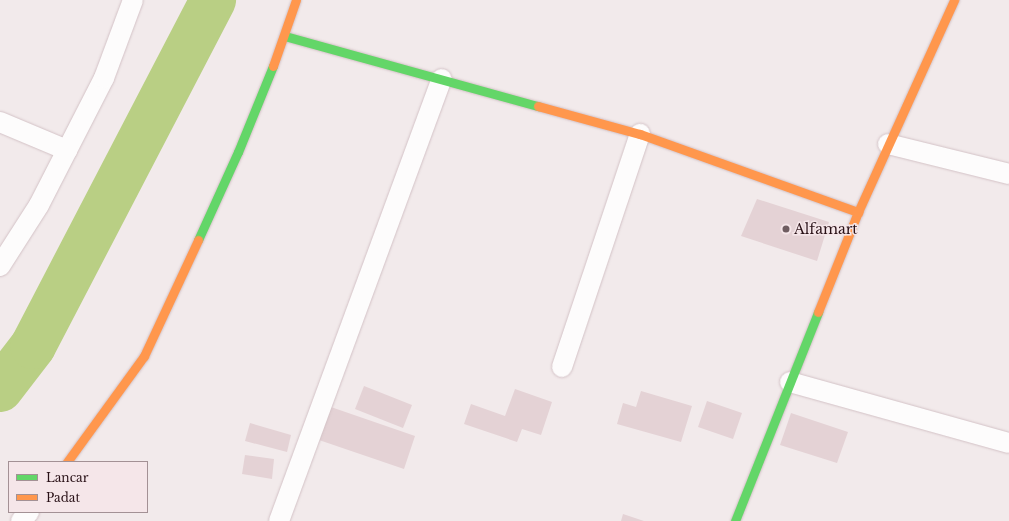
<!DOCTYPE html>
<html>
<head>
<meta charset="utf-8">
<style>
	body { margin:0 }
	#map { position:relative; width:1009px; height:521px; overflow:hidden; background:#f2eaeb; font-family:"Libre Baskerville",serif }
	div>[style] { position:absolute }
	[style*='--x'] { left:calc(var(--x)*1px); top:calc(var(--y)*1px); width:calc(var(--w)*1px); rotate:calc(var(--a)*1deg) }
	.river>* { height:46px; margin:-23px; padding:0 23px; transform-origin:23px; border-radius:23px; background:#b9cf84 }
	.building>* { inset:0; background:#e4d2d5 }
	.roads { filter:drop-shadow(0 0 1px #d3c2c6) drop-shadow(0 0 1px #d3c2c6) }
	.street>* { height:20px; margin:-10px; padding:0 10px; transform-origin:10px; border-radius:10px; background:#fdfcfc }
	.fast>* { height:9px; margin:-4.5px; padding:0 4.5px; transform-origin:4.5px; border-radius:4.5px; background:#63d668 }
	.slow>* { height:9px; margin:-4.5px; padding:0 4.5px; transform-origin:4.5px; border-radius:4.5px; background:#ff974d }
	.dots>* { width:11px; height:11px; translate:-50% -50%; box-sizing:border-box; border:2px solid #f5e6e9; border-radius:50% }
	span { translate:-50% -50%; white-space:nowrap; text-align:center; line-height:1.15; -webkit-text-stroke:3px #f5e6e9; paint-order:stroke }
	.poi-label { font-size:14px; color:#291117 }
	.left { translate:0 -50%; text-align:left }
	.legend { position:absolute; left:8px; top:461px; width:140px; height:52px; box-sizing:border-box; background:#f5e6e9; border:1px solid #a39195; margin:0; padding:5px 7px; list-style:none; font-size:12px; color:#291117 }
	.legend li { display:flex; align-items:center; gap:8px; height:20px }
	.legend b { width:20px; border:1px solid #a39195 }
</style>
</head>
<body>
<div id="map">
	<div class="river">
		<div style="--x:0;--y:389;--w:54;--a:-52.5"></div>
		<div style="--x:33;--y:346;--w:390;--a:-62.5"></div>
	</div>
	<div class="building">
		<div style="clip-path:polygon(757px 199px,829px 222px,817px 261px,741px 236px)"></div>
		<div style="clip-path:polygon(364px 386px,412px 405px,403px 428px,355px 409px)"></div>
		<div style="clip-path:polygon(515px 389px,552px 402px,541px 435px,522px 429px,517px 442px,464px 424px,471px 404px,505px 416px)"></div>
		<div style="clip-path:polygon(641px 391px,692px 406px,681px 442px,617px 424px,623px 403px,636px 407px)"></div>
		<div style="clip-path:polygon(707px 401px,742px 413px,733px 439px,698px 427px)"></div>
		<div style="clip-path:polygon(328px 406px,415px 436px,404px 469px,316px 439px)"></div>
		<div style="clip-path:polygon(791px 413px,848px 432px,837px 463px,780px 445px)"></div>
		<div style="clip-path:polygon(250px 423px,291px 435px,287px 452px,245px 441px)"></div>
		<div style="clip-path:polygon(245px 455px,274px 459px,272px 479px,242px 474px)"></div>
		<div style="clip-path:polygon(623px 514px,644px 521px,621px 521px)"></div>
	</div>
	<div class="roads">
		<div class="street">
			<div style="--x:0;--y:122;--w:73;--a:22.7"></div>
			<div style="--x:888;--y:144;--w:125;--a:13.9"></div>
			<div style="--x:0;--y:266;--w:72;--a:-57.4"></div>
			<div style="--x:39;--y:205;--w:143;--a:-62.9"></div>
			<div style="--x:104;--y:78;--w:83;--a:-69.6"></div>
			<div style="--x:562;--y:367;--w:246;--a:-71.5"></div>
			<div style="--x:790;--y:382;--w:227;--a:15.6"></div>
			<div style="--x:21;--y:521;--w:12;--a:-48"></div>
			<div style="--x:279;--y:521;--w:471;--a:-69.8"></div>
		</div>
		<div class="fast">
			<div style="--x:285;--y:36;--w:263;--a:15.5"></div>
			<div style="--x:198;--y:240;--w:97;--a:-65.6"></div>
			<div style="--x:238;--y:152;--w:93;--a:-67.9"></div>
			<div style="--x:735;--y:521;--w:225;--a:-68.3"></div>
		</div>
		<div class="slow">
			<div style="--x:273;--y:66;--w:70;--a:-70.8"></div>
			<div style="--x:538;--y:106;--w:106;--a:15.4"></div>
			<div style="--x:640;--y:134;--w:232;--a:19.7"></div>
			<div style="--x:818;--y:312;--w:108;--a:-68.2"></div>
			<div style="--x:858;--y:212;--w:233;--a:-65.6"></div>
			<div style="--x:67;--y:462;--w:131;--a:-54"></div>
			<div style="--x:144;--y:356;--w:128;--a:-65"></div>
		</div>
	</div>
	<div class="dots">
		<div style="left:786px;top:229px;background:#6f5d61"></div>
	</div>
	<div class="poi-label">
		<span class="left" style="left:794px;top:229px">Alfamart</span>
	</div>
	<ul class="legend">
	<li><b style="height:5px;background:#63d668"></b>Lancar</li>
	<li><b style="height:5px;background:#ff974d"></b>Padat</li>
	</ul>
</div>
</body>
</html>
